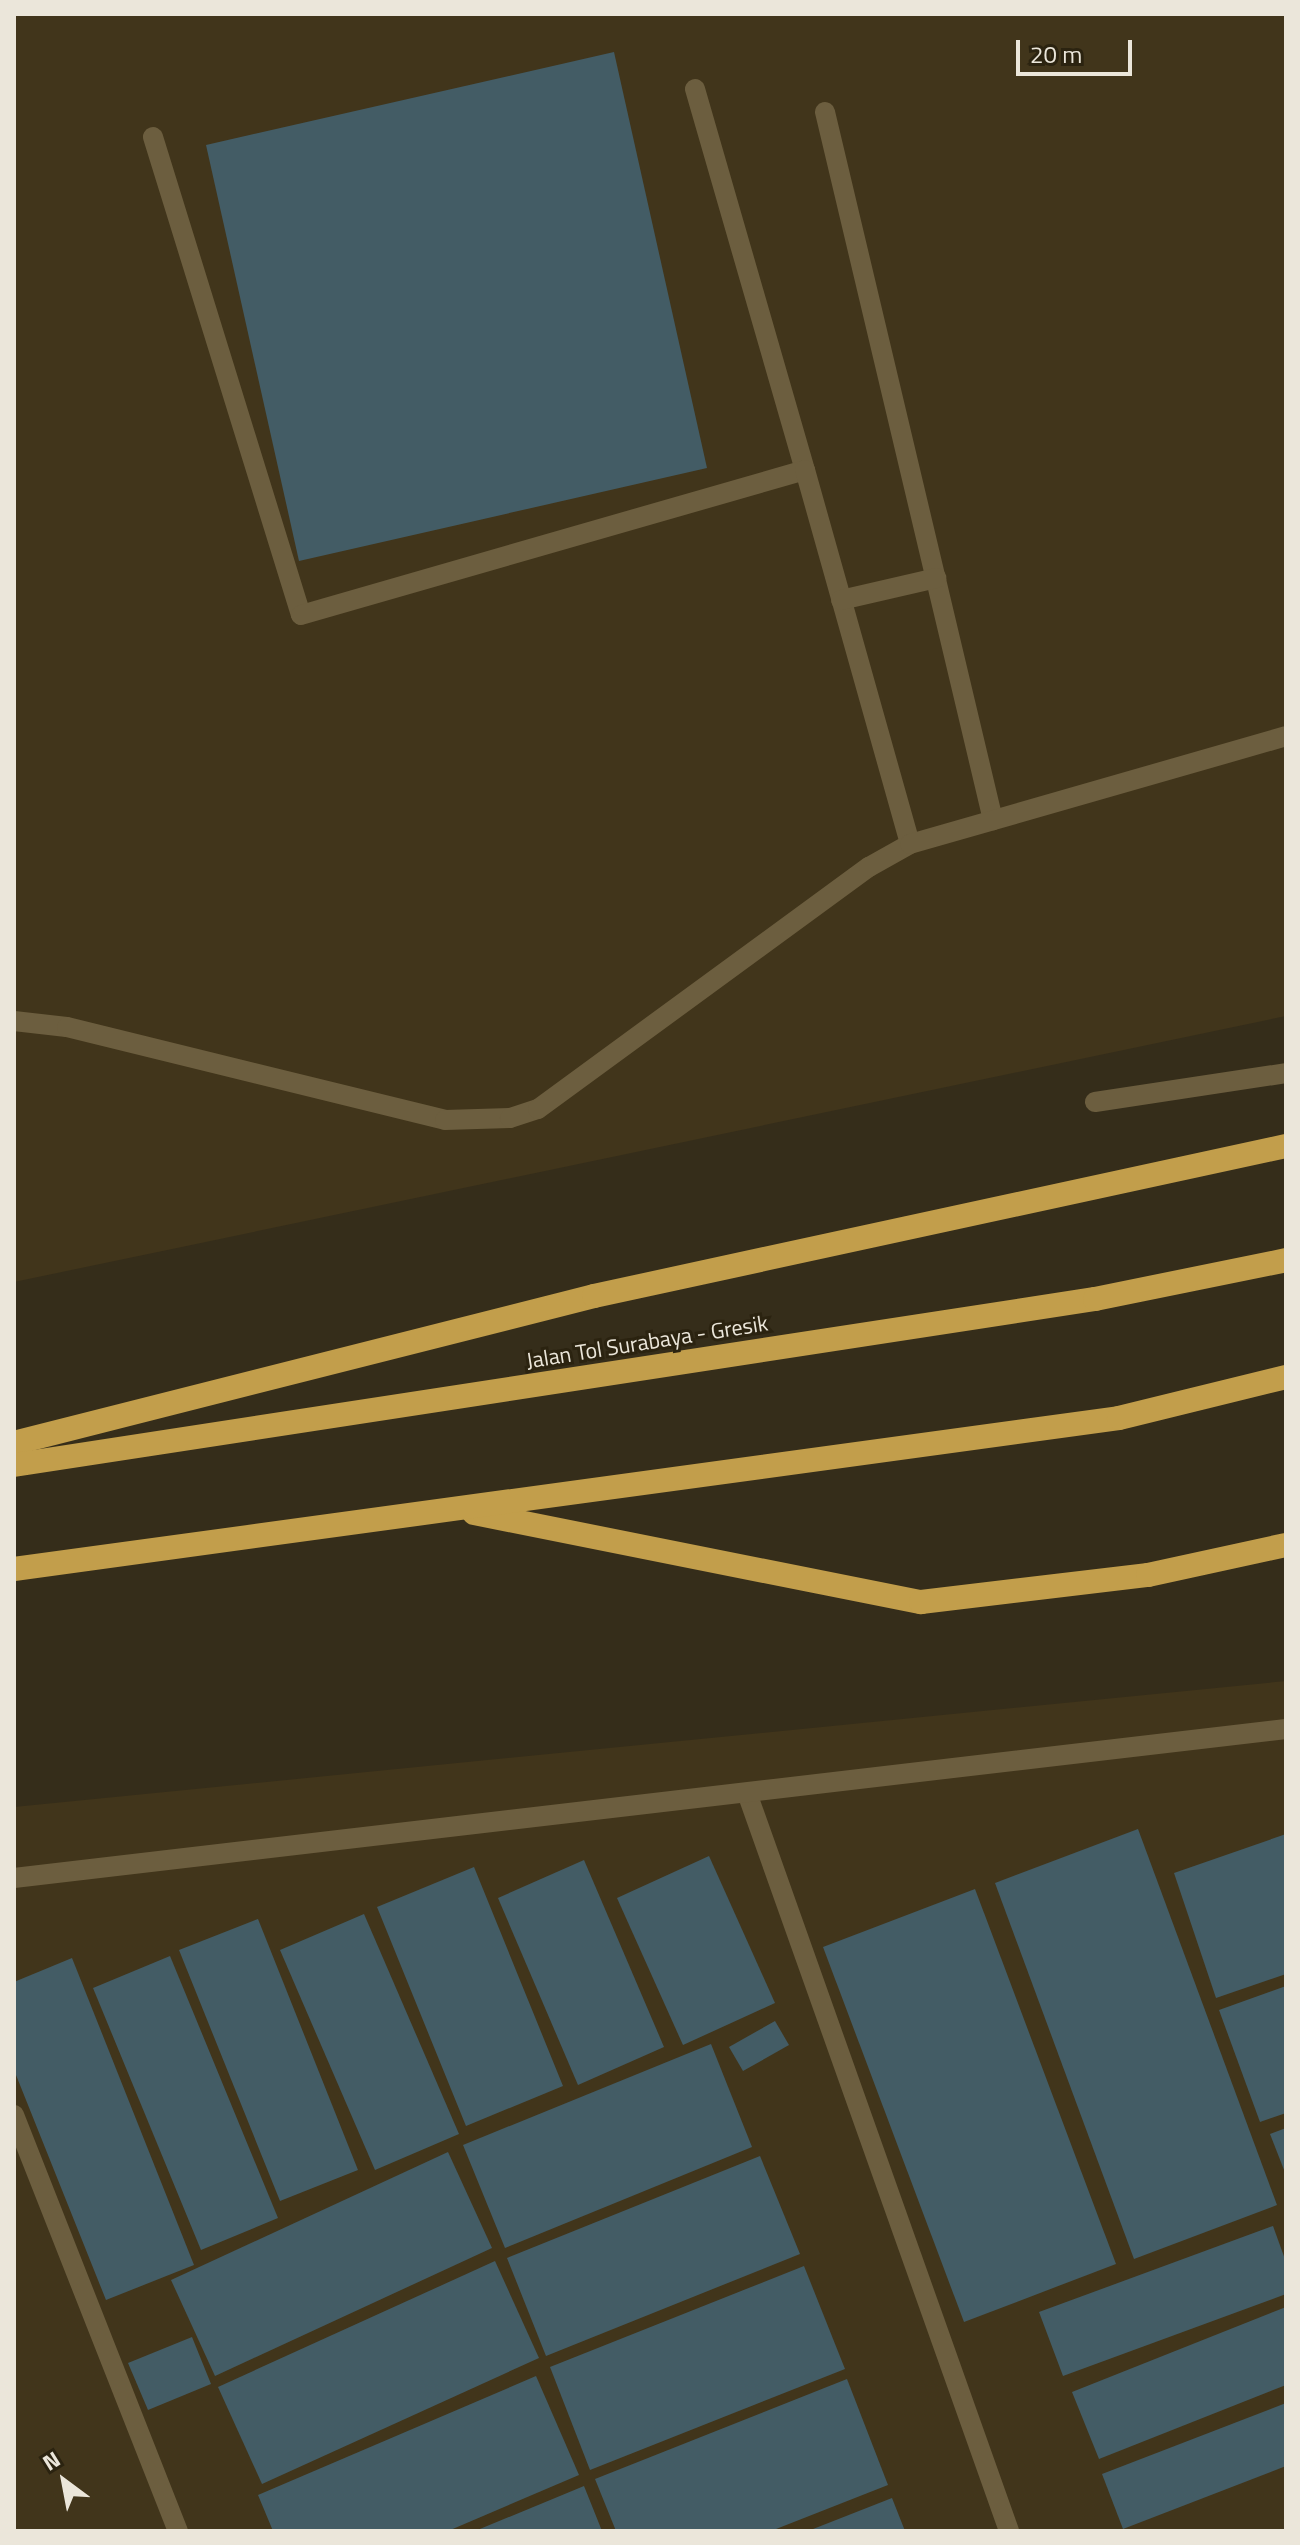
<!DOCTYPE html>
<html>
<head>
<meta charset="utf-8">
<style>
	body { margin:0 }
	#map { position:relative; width:1300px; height:2545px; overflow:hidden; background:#352d1a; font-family:"Titillium Web",sans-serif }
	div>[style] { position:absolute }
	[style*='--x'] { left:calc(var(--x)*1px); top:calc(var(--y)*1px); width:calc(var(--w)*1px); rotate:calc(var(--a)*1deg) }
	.built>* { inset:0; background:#41351b }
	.building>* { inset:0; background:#435c65 }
	.service>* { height:20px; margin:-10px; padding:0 10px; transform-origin:10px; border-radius:10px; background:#6c5e3f }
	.motorway>* { height:24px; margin:-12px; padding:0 12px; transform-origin:12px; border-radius:12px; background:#c29e4b }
	span { translate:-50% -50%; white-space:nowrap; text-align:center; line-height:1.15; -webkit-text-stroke:6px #2b2310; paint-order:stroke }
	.street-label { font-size:22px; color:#ebe6da }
	.frame { position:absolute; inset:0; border:16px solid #ebe6da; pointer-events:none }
	.north { position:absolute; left:24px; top:2441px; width:80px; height:80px; -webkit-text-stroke:6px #2b2310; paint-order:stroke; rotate:328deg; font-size:22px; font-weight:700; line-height:32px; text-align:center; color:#ebe6da }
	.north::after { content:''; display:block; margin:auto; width:28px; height:36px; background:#ebe6da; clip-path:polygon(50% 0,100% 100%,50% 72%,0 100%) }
	.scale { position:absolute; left:1016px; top:40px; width:116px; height:36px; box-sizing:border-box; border:4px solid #ebe6da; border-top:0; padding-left:10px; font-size:24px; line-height:28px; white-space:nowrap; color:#ebe6da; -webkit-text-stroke:6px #2b2310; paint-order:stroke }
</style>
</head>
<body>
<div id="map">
	<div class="built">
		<div style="clip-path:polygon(14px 14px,1286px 14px,1286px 1016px,14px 1282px)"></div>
		<div style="clip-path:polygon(1286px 1681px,1286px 2531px,14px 2531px,14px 1807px)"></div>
	</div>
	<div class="building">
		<div style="clip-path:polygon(614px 52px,707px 468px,299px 561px,206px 145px)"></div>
		<div style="clip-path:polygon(1138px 1829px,1277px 2205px,1134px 2259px,995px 1883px)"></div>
		<div style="clip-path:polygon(1286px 1834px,1286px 1974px,1216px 1998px,1174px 1873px)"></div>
		<div style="clip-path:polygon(709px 1856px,775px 2003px,683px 2045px,617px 1898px)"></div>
		<div style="clip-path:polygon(584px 1860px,664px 2047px,578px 2085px,498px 1898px)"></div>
		<div style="clip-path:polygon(474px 1867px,563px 2086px,466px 2126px,377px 1907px)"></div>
		<div style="clip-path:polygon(975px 1889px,1116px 2264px,964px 2322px,823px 1947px)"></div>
		<div style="clip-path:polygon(364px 1914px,459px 2134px,375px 2170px,280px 1950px)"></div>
		<div style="clip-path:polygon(258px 1919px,358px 2170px,280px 2201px,179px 1950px)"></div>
		<div style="clip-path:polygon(170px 1956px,278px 2218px,201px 2250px,93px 1988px)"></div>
		<div style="clip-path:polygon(72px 1958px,194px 2265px,106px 2300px,14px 2070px,14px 1982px)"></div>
		<div style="clip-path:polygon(1286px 1986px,1286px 2113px,1260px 2122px,1219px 2010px)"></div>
		<div style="clip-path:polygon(775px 2021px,789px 2045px,743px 2071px,729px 2047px)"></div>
		<div style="clip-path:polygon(711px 2044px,752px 2147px,505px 2248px,463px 2145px)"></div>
		<div style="clip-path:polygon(1286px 2128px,1286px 2175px,1270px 2134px)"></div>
		<div style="clip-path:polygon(448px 2152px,492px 2248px,215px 2376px,171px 2280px)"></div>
		<div style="clip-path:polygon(760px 2156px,800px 2254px,546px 2356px,507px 2258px)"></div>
		<div style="clip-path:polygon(1273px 2226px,1286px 2262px,1286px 2294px,1063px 2376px,1039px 2312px)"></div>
		<div style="clip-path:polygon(495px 2261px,539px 2358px,262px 2484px,218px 2387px)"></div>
		<div style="clip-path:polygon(804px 2266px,845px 2369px,590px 2470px,550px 2367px)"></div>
		<div style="clip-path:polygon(1286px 2307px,1286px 2385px,1099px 2459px,1072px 2392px)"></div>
		<div style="clip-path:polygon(192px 2337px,211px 2384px,148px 2410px,128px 2363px)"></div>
		<div style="clip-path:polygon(536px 2376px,579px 2475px,448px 2531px,273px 2531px,258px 2495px)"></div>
		<div style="clip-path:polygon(847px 2379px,888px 2485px,771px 2531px,616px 2531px,595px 2479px)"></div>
		<div style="clip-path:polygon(1286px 2403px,1286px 2466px,1123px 2529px,1102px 2474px)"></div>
		<div style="clip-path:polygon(584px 2486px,602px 2531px,475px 2531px)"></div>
		<div style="clip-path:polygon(892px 2498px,905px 2531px,808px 2531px)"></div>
	</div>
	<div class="service">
		<div style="--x:695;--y:89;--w:397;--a:73.9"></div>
		<div style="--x:825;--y:112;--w:728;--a:76.65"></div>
		<div style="--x:153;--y:137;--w:500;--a:72.8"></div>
		<div style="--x:301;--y:615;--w:524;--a:-16.05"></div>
		<div style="--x:805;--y:470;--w:388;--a:74.3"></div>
		<div style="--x:841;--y:600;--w:98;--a:-13"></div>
		<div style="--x:14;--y:1021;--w:53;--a:6.5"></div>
		<div style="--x:67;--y:1027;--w:389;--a:13.8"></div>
		<div style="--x:445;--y:1120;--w:65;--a:-1.8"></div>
		<div style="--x:510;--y:1118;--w:29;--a:-18"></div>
		<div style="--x:538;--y:1109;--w:410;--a:-36.2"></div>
		<div style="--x:869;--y:867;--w:47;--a:-29.3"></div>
		<div style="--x:910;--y:844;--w:391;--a:-16"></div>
		<div style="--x:1095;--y:1102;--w:193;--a:-8.6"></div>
		<div style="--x:747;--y:1793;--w:783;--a:70.45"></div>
		<div style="--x:14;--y:1878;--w:1281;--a:-6.68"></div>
		<div style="--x:14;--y:2115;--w:447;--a:68.5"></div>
	</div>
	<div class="motorway">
		<div style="--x:14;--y:1443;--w:598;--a:-14.22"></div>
		<div style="--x:594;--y:1296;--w:708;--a:-12.23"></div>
		<div style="--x:14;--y:1465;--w:1094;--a:-8.73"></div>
		<div style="--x:1095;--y:1299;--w:195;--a:-11.5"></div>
		<div style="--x:474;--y:1513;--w:456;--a:11.3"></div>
		<div style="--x:921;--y:1602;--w:229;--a:-6.8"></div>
		<div style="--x:1148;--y:1575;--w:141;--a:-12.3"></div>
		<div style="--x:14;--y:1569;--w:1115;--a:-7.78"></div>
		<div style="--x:1119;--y:1418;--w:172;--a:-13.8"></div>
	</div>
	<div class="street-label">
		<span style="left:647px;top:1342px;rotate:-9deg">Jalan Tol Surabaya - Gresik</span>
	</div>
	<div class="frame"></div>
	<div class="north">N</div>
	<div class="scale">20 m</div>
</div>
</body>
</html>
